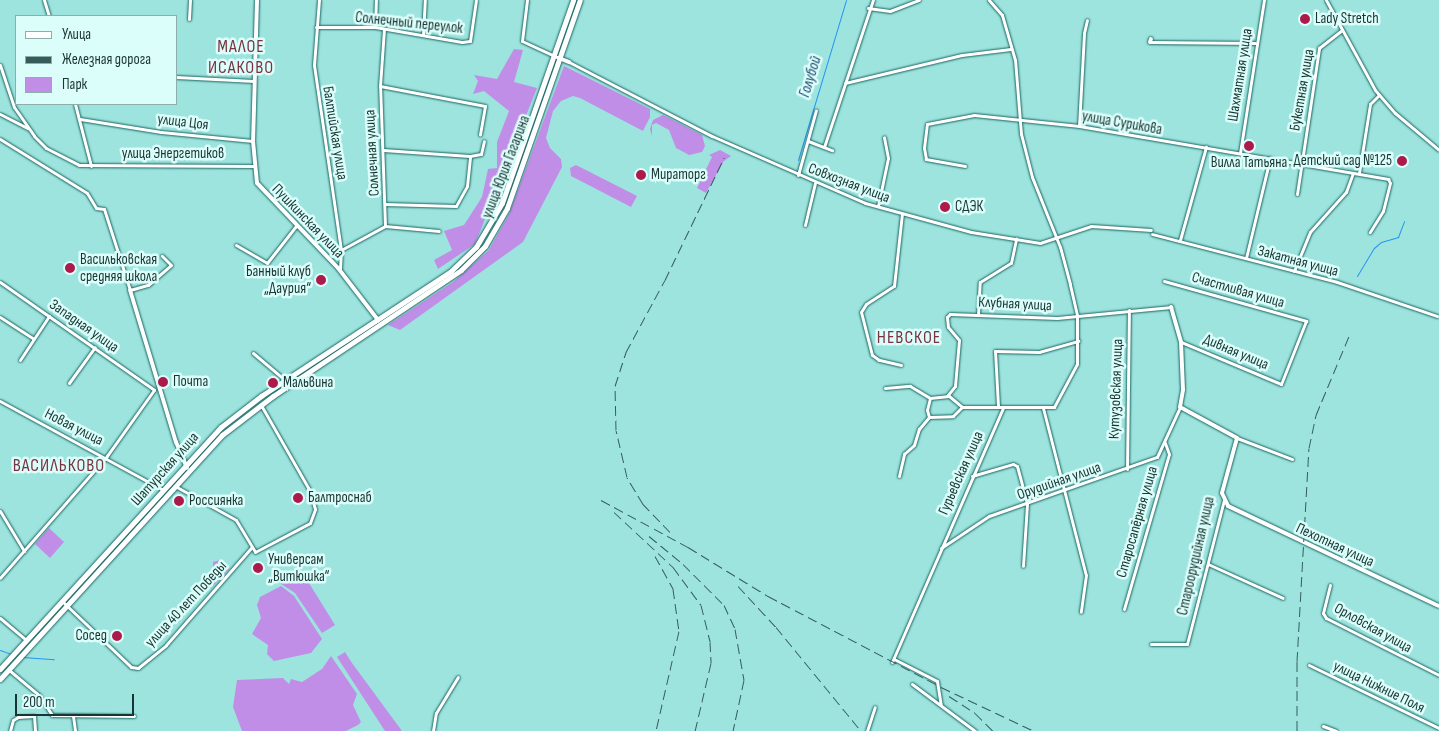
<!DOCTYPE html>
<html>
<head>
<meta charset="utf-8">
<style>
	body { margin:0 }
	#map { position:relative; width:1439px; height:731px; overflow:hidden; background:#9de4df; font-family:"Sofia Sans Condensed",sans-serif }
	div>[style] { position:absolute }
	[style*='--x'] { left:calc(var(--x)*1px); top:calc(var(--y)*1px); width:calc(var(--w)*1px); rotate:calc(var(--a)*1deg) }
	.green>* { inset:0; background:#c18ee7 }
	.stream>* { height:1px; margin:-0.5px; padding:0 0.5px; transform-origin:0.5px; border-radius:0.5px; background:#2794f1 }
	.roads { filter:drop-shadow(0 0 1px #1a6561) drop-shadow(0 0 1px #1a6561) }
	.minor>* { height:3px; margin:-1.5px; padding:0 1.5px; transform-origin:1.5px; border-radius:1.5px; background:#fff }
	.tertiary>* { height:4px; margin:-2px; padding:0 2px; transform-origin:2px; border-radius:2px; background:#fff }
	.primary>* { height:5px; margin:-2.5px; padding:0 2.5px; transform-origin:2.5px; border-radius:2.5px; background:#fff }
	.rail>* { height:1px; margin-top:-0.5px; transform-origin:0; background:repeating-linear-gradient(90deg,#365c59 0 10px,transparent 0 15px) }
	.dots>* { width:14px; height:14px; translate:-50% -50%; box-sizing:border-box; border:2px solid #dcfefb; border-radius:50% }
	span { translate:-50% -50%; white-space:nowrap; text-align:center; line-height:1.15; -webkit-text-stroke:5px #dcfefb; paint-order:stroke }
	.poi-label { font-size:15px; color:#183533 }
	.left { translate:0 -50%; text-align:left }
	.right { translate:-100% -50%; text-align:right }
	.street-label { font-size:15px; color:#183533 }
	.water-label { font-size:16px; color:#224a70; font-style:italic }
	.quarter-label { font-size:18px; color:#793240; letter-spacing:1px }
	.legend { position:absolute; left:15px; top:15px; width:162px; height:90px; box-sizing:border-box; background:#dcfefb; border:1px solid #8eaeab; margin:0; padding:6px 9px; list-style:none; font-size:15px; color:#183533 }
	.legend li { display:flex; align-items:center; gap:10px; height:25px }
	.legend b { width:25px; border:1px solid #8eaeab }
	.scale { position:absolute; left:15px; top:694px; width:119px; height:22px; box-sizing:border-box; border:2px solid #183533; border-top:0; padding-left:6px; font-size:15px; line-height:18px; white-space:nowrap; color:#183533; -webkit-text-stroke:4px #dcfefb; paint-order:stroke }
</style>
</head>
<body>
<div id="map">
	<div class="green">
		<div style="clip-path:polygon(514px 49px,523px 50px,514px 82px,537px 88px,475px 244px,438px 269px,434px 260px,452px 250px,444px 231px,464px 225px,482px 197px,488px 169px,497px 168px,497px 142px,509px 111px,484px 91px,473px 94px,478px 81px,474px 75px,497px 79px)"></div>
		<div style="clip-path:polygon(564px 66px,650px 109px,650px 117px,643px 131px,580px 98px,573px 96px,561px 101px,553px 111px,546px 138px,550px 148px,561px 159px,562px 167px,523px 242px,400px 330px,388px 325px,453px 282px,489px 250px,509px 214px)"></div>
		<div style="clip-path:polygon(663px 115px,702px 135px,705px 146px,702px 152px,689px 155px,676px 148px,669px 130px,656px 123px,652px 125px,652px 136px,650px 129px,653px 120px)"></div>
		<div style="clip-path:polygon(720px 150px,731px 156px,724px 161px,706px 193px,697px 188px,712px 157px,709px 155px)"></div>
		<div style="clip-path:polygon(576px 165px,637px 196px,631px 207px,571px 176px,570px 168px)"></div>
		<div style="clip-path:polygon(49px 528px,64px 542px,50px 558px,35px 544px)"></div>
		<div style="clip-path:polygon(220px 560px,229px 569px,213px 586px,213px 562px)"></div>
		<div style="clip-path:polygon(294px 573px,304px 575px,335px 625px,322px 633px,295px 593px,272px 578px,287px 578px,287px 574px)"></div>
		<div style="clip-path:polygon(281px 586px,294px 596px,322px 639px,311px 653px,274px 661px,267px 654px,268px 645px,252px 634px,261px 618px,257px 605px,260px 597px)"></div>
		<div style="clip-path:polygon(345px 652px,352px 663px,402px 731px,385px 731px,337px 657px)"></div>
		<div style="clip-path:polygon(331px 656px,357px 694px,353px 705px,361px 722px,358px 725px,346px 731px,242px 731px,233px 707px,237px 680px,283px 678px,289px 684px,291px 679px,302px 682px,322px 669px)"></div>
	</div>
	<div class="stream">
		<div style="--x:798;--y:160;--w:167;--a:-73.3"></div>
		<div style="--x:1357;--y:276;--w:33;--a:-59"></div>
		<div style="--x:1374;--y:248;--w:9;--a:-41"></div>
		<div style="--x:1381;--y:242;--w:18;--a:-16"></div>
		<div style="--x:1398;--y:237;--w:17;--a:-69"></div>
		<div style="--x:0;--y:650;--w:12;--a:20"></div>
		<div style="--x:22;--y:657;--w:32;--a:4"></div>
	</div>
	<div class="roads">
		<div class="minor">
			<div style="--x:44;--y:0;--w:17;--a:73"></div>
			<div style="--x:319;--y:0;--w:65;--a:94.4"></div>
			<div style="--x:314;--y:65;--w:187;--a:81.7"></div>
			<div style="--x:341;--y:250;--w:19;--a:93"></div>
			<div style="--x:527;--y:0;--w:41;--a:97"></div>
			<div style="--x:522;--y:41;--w:41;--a:24.7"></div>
			<div style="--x:1326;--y:0;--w:102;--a:61.4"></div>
			<div style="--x:1375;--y:90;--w:30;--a:49"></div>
			<div style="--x:1395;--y:113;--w:57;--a:40.1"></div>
			<div style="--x:868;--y:8;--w:22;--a:8"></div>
			<div style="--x:890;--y:11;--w:31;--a:-21"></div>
			<div style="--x:189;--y:19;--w:19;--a:-87"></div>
			<div style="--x:316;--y:27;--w:59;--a:0"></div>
			<div style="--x:375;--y:27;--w:88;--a:9.8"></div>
			<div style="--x:462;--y:42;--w:8;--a:-7"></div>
			<div style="--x:470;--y:41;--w:41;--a:-81.7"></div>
			<div style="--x:375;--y:27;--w:27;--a:-88"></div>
			<div style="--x:423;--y:35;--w:35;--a:-87"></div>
			<div style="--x:1150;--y:42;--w:105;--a:0.5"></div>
			<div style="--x:569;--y:62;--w:161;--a:27.4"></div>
			<div style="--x:712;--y:136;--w:167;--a:23.6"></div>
			<div style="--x:865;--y:203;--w:110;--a:15.3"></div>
			<div style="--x:971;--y:232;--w:70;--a:9.1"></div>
			<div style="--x:1040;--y:243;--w:54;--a:-18.4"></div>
			<div style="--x:1091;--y:226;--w:60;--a:3.8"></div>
			<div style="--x:0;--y:65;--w:44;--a:71.6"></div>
			<div style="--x:14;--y:107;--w:35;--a:55"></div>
			<div style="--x:34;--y:136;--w:17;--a:45"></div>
			<div style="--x:46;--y:148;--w:37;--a:27"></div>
			<div style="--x:79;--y:165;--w:175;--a:0.3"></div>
			<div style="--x:176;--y:77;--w:78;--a:2.9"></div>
			<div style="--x:845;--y:83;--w:120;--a:-13.5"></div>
			<div style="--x:962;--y:55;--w:49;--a:-7"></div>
			<div style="--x:380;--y:86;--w:107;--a:10.8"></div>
			<div style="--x:485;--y:106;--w:29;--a:100"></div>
			<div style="--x:75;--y:104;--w:64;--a:75.5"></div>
			<div style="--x:0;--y:114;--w:31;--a:27"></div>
			<div style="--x:80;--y:119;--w:82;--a:9.1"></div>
			<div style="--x:161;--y:132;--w:92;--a:5.6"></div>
			<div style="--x:1079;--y:126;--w:93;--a:-86.9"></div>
			<div style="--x:1084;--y:33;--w:13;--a:-77"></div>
			<div style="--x:0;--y:139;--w:102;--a:31.8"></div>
			<div style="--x:87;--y:193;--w:17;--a:59"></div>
			<div style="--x:96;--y:208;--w:8;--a:7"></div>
			<div style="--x:104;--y:209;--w:85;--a:72.2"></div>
			<div style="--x:130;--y:290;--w:19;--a:-16"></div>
			<div style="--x:148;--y:285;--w:30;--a:-41"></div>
			<div style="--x:171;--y:265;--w:13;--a:-135"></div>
			<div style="--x:808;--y:141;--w:26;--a:21"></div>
			<div style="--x:824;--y:147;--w:155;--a:-71.6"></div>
			<div style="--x:383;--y:150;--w:87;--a:3.9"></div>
			<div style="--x:470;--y:156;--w:11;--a:-10"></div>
			<div style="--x:481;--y:154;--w:13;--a:-77"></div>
			<div style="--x:1240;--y:153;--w:155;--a:-81.1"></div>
			<div style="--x:965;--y:166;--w:40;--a:-170"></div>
			<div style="--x:926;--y:159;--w:11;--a:-100"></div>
			<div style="--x:924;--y:148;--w:24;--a:-83"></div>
			<div style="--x:927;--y:124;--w:48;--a:-10.8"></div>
			<div style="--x:974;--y:115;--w:106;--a:6"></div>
			<div style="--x:1079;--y:126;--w:314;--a:9.7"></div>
			<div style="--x:1388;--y:179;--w:4;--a:63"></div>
			<div style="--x:1390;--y:183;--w:29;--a:104"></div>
			<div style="--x:1383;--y:211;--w:25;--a:122"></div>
			<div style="--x:1359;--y:173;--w:70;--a:-80.9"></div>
			<div style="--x:1370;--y:104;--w:13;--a:-45"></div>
			<div style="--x:798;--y:175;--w:67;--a:-74.5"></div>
			<div style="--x:1297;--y:194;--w:148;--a:-81.4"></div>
			<div style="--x:1319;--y:48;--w:28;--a:-38"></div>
			<div style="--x:385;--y:204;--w:71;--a:1.6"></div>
			<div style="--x:456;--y:206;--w:23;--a:-61"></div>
			<div style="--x:467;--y:186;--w:30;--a:-84"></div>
			<div style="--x:878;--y:206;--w:49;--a:-78.2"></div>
			<div style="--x:888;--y:158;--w:21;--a:-101"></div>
			<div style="--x:805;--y:225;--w:43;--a:-76.6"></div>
			<div style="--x:385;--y:226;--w:54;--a:5.3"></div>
			<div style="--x:1152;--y:234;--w:191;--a:14.5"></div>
			<div style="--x:1337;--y:282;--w:106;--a:18.8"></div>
			<div style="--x:1180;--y:240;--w:97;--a:-74.4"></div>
			<div style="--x:236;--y:245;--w:36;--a:30"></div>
			<div style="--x:267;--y:263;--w:47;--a:-51.9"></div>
			<div style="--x:341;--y:250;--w:50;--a:-28.6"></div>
			<div style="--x:385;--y:226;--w:140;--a:-92"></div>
			<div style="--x:380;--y:86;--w:57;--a:-86"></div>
			<div style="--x:1246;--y:258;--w:103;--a:-76.5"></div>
			<div style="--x:1294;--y:271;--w:42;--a:-67.7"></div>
			<div style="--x:1310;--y:232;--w:54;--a:-48"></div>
			<div style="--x:1346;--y:192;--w:20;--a:-70"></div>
			<div style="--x:1164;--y:281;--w:148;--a:15.7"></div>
			<div style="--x:1306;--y:321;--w:68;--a:111.6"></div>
			<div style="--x:1281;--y:384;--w:108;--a:-157.2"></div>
			<div style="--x:0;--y:282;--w:188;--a:35"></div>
			<div style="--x:154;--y:390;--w:81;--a:125.5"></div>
			<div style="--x:107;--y:456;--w:162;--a:131.3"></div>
			<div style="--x:978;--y:315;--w:33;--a:-87"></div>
			<div style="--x:980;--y:282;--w:36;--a:-32"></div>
			<div style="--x:1011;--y:263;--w:25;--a:-78"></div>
			<div style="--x:0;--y:317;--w:40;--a:32.9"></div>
			<div style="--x:253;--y:353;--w:42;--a:40.2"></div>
			<div style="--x:20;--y:360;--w:53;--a:-56.6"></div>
			<div style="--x:901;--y:365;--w:23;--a:-167"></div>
			<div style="--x:879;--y:360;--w:9;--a:-144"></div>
			<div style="--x:872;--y:355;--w:44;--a:-104.3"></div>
			<div style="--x:861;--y:312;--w:9;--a:-58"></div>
			<div style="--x:866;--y:304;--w:33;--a:-33"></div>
			<div style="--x:894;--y:286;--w:72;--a:-83.7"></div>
			<div style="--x:69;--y:383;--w:44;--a:-54.2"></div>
			<div style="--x:885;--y:388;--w:25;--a:-5"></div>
			<div style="--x:910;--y:386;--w:23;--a:31"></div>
			<div style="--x:930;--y:398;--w:12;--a:104"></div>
			<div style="--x:927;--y:410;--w:7;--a:74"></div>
			<div style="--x:947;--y:396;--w:13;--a:-51"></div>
			<div style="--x:955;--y:386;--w:46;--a:-85"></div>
			<div style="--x:959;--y:340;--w:17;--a:-130"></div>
			<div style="--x:948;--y:327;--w:10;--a:-96"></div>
			<div style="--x:947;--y:317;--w:4;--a:-45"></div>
			<div style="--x:950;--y:314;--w:107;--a:2.1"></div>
			<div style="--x:1057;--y:318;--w:115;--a:-5.5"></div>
			<div style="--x:930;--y:398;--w:19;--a:-6"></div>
			<div style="--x:949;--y:396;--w:17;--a:40"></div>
			<div style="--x:0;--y:401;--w:186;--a:28.6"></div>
			<div style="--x:998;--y:406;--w:55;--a:-93.1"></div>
			<div style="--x:995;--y:351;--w:44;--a:1.3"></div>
			<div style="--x:1039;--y:352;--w:41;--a:-15.8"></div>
			<div style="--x:1043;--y:408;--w:172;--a:75.6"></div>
			<div style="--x:1086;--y:575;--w:37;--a:98"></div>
			<div style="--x:1237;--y:438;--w:59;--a:20.9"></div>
			<div style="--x:1127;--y:469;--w:159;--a:-89.3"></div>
			<div style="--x:899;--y:476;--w:23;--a:-77"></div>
			<div style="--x:904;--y:454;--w:13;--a:-42"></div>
			<div style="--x:914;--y:445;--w:17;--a:-73"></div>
			<div style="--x:919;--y:429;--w:16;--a:-50"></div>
			<div style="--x:929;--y:417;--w:24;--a:-2"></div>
			<div style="--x:953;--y:416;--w:13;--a:-45"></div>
			<div style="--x:962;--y:407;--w:92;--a:0"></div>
			<div style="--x:1054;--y:407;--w:49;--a:-61.9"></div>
			<div style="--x:1077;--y:364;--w:49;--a:-90"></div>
			<div style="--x:1077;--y:315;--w:32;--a:-103"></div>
			<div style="--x:1070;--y:284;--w:38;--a:-105"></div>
			<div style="--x:1060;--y:247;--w:75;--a:-111.8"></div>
			<div style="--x:1032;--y:177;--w:44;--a:-104.3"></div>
			<div style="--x:1021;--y:134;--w:74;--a:-94.6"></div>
			<div style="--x:1015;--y:60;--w:47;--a:-106.1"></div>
			<div style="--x:1002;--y:15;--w:20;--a:-131"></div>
			<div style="--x:972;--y:476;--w:43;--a:-16.3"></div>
			<div style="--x:1013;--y:464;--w:4;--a:27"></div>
			<div style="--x:1017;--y:466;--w:39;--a:75"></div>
			<div style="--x:1027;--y:504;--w:62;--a:93.7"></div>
			<div style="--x:175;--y:486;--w:70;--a:29.1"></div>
			<div style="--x:236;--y:520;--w:37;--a:59"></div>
			<div style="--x:255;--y:552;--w:62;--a:-27.8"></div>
			<div style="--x:310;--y:523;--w:15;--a:-70"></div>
			<div style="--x:315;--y:509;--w:19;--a:-106"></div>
			<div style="--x:310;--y:491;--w:99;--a:-119.7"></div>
			<div style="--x:0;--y:511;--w:47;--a:59"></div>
			<div style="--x:941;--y:548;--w:58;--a:-33.7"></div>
			<div style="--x:989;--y:516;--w:178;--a:-19.4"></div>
			<div style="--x:1157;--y:457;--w:55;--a:-65.3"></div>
			<div style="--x:1208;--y:564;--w:82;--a:24.4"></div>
			<div style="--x:1330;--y:585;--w:29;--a:104"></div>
			<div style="--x:1323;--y:613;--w:6;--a:59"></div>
			<div style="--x:1326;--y:618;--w:127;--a:26.8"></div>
			<div style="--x:63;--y:602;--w:94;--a:43.7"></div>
			<div style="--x:131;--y:667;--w:7;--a:8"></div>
			<div style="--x:138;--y:668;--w:36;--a:-39"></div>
			<div style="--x:166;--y:645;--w:129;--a:-48.8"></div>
			<div style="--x:1124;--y:609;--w:161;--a:-73.8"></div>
			<div style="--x:1169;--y:454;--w:12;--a:-110"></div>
			<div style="--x:0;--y:618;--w:34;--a:40"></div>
			<div style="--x:1151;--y:644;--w:36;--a:0"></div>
			<div style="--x:1187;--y:644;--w:149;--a:-75.6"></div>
			<div style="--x:894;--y:659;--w:48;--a:27.1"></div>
			<div style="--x:937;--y:681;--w:24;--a:81"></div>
			<div style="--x:892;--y:662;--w:277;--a:-66.4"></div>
			<div style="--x:1309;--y:665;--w:144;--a:25.9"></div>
			<div style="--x:9;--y:670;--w:39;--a:40"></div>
			<div style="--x:39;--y:695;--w:24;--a:57"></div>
			<div style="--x:52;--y:715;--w:82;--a:0.7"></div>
			<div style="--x:912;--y:684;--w:79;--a:36.7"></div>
			<div style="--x:73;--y:716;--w:15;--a:82"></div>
			<div style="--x:1323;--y:726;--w:14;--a:21"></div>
			<div style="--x:10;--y:731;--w:11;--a:-75"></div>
			<div style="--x:13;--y:720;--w:6;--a:-31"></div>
			<div style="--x:18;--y:717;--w:16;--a:-4"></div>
			<div style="--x:34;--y:716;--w:15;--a:86"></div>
			<div style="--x:433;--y:731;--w:18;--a:-81"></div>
			<div style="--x:436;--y:713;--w:42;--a:-58.6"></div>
			<div style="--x:867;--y:731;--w:25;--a:-72"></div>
		</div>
		<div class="tertiary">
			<div style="--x:257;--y:0;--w:141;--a:91.6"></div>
			<div style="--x:253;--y:141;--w:42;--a:84.6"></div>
			<div style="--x:257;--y:183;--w:117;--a:46.4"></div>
			<div style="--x:338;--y:268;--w:66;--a:52.4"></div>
			<div style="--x:1150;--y:42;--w:3;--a:-72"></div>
			<div style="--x:559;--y:58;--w:11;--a:22"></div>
			<div style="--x:130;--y:290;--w:159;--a:73.2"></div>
			<div style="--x:176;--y:442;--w:28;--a:67"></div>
			<div style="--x:1171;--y:307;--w:36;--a:74"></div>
			<div style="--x:1181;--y:342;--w:48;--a:87.6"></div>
			<div style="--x:1183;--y:390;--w:17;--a:100"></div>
			<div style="--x:1180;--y:407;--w:65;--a:28.5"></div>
			<div style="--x:1237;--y:438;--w:57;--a:105.3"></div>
			<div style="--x:1222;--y:493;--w:14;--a:65"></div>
			<div style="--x:1228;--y:506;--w:233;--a:25.4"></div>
		</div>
		<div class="primary">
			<div style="--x:0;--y:669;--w:328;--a:-47.6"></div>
			<div style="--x:221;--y:427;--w:51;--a:-37.8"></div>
			<div style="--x:261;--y:396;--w:227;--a:-33.3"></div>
			<div style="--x:451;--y:271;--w:35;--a:-44"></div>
			<div style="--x:476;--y:247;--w:51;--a:-59.4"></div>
			<div style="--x:502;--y:203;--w:215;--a:-70.7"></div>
			<div style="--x:0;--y:679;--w:330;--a:-47.7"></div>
			<div style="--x:222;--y:435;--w:64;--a:-37.4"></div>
			<div style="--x:273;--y:396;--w:226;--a:-33.8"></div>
			<div style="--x:461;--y:270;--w:34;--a:-45"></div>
			<div style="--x:485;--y:246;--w:44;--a:-59.9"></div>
			<div style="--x:507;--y:208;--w:220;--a:-70.7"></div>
		</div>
	</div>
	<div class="rail">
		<div style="--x:601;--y:500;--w:99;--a:28.4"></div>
		<div style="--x:688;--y:547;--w:94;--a:31.5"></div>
		<div style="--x:768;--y:596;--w:195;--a:27.7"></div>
		<div style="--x:941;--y:687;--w:103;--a:25.3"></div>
		<div style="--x:614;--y:512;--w:81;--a:43"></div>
		<div style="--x:673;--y:567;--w:47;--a:53.6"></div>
		<div style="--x:701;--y:605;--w:38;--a:76"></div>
		<div style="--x:710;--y:642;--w:21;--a:87"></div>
		<div style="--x:711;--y:663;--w:70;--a:103.2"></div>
		<div style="--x:670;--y:532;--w:39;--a:-134"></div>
		<div style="--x:643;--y:504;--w:31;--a:-121"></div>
		<div style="--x:627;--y:477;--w:48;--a:-103.2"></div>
		<div style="--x:616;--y:430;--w:44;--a:-91.3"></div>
		<div style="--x:615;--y:386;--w:36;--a:-72"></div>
		<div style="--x:626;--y:352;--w:82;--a:-61.6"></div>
		<div style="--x:665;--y:280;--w:136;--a:-64.2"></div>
		<div style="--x:649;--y:536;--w:44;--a:39.5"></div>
		<div style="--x:683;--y:564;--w:58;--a:45"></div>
		<div style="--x:724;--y:605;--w:26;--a:65"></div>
		<div style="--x:735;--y:629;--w:52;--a:80"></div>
		<div style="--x:744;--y:680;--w:52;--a:102.2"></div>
		<div style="--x:655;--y:556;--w:38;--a:61"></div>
		<div style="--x:673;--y:589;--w:42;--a:81.9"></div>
		<div style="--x:679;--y:631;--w:103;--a:103"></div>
		<div style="--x:738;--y:586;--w:56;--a:47.2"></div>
		<div style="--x:776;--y:627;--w:134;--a:50.7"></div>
		<div style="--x:949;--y:696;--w:31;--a:33"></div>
		<div style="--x:975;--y:713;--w:25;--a:45"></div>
		<div style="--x:1297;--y:731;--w:70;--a:-90"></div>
		<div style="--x:1297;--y:661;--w:213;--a:-86.8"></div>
		<div style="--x:1309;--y:448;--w:34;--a:-78"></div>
		<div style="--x:1316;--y:415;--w:86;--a:-67.3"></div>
	</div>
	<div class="dots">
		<div style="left:1305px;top:19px;background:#ad1a49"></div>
		<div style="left:1249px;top:146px;background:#ad1a49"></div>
		<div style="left:1402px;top:161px;background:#ad1a49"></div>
		<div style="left:641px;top:175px;background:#ad1a49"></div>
		<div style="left:945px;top:207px;background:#ad1a49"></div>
		<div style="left:70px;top:268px;background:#ad1a49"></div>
		<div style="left:321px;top:280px;background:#ad1a49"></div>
		<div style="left:163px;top:382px;background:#ad1a49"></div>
		<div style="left:273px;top:383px;background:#ad1a49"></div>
		<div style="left:298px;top:498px;background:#ad1a49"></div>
		<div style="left:179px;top:501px;background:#ad1a49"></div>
		<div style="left:258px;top:568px;background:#ad1a49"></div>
		<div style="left:117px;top:636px;background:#ad1a49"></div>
	</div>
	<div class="poi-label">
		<span class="left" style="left:1315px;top:19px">Lady Stretch</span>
		<span class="right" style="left:1392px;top:161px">Детский сад №125</span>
		<span style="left:1249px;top:163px">Вилла Татьяна</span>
		<span class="left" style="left:651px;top:175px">Мираторг</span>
		<span class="left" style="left:955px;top:207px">СДЭК</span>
		<span class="left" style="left:80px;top:268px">Васильковская<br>средняя школа</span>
		<span class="right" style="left:311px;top:280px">Банный клуб<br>„Даурия“</span>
		<span class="left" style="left:173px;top:382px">Почта</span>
		<span class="left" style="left:283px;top:383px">Мальвина</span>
		<span class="left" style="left:308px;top:498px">Балтроснаб</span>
		<span class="left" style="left:189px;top:501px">Россиянка</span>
		<span class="left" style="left:268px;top:568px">Универсам<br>„Витюшка“</span>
		<span class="right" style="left:107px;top:636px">Сосед</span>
	</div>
	<div class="street-label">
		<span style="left:409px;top:23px;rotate:6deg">Солнечный переулок</span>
		<span style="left:1240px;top:75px;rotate:-81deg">Шахматная улица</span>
		<span style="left:1302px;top:90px;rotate:-80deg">Букетная улица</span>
		<span style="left:183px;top:122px;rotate:7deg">улица Цоя</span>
		<span style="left:1122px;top:123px;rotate:10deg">улица Сурикова</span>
		<span style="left:335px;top:133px;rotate:81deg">Балтийская улица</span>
		<span style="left:372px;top:153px;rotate:-93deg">Солнечная улица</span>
		<span style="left:173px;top:154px">улица Энергетиков</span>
		<span style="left:506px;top:167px;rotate:-69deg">улица Юрия Гагарина</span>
		<span style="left:849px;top:183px;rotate:21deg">Совхозная улица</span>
		<span style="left:308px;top:221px;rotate:46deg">Пушкинская улица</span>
		<span style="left:1298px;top:261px;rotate:15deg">Закатная улица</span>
		<span style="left:1238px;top:290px;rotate:16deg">Счастливая улица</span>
		<span style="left:1015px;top:304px;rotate:3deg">Клубная улица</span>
		<span style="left:84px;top:326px;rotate:35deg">Западная улица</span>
		<span style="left:1236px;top:352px;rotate:23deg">Дивная улица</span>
		<span style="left:1116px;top:389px;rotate:-88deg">Кутузовская улица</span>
		<span style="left:74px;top:427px;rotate:27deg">Новая улица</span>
		<span style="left:165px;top:469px;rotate:-48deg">Шатурская улица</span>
		<span style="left:961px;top:473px;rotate:-66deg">Гурьевская улица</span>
		<span style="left:1059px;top:481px;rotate:-19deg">Орудийная улица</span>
		<span style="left:1137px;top:522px;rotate:-74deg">Старосапёрная улица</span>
		<span style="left:1335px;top:545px;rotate:25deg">Пехотная улица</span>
		<span style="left:1196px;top:556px;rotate:-77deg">Староорудийная улица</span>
		<span style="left:186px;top:604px;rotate:-47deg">улица 40 лет Победы</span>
		<span style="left:1373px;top:628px;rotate:29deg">Орловская улица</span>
		<span style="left:1379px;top:687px;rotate:26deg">улица Нижние Поля</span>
	</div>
	<div class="water-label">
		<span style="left:811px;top:77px;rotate:-73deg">Голубой</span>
	</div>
	<div class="quarter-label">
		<span style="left:241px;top:58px">МАЛОЕ<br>ИСАКОВО</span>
		<span style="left:909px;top:338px">НЕВСКОЕ</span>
		<span style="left:59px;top:466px">ВАСИЛЬКОВО</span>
	</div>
	<ul class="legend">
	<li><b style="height:6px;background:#fff"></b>Улица</li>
	<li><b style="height:6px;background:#365c59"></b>Железная дорога</li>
	<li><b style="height:14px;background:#c18ee7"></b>Парк</li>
	</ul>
	<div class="scale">200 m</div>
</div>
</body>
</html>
